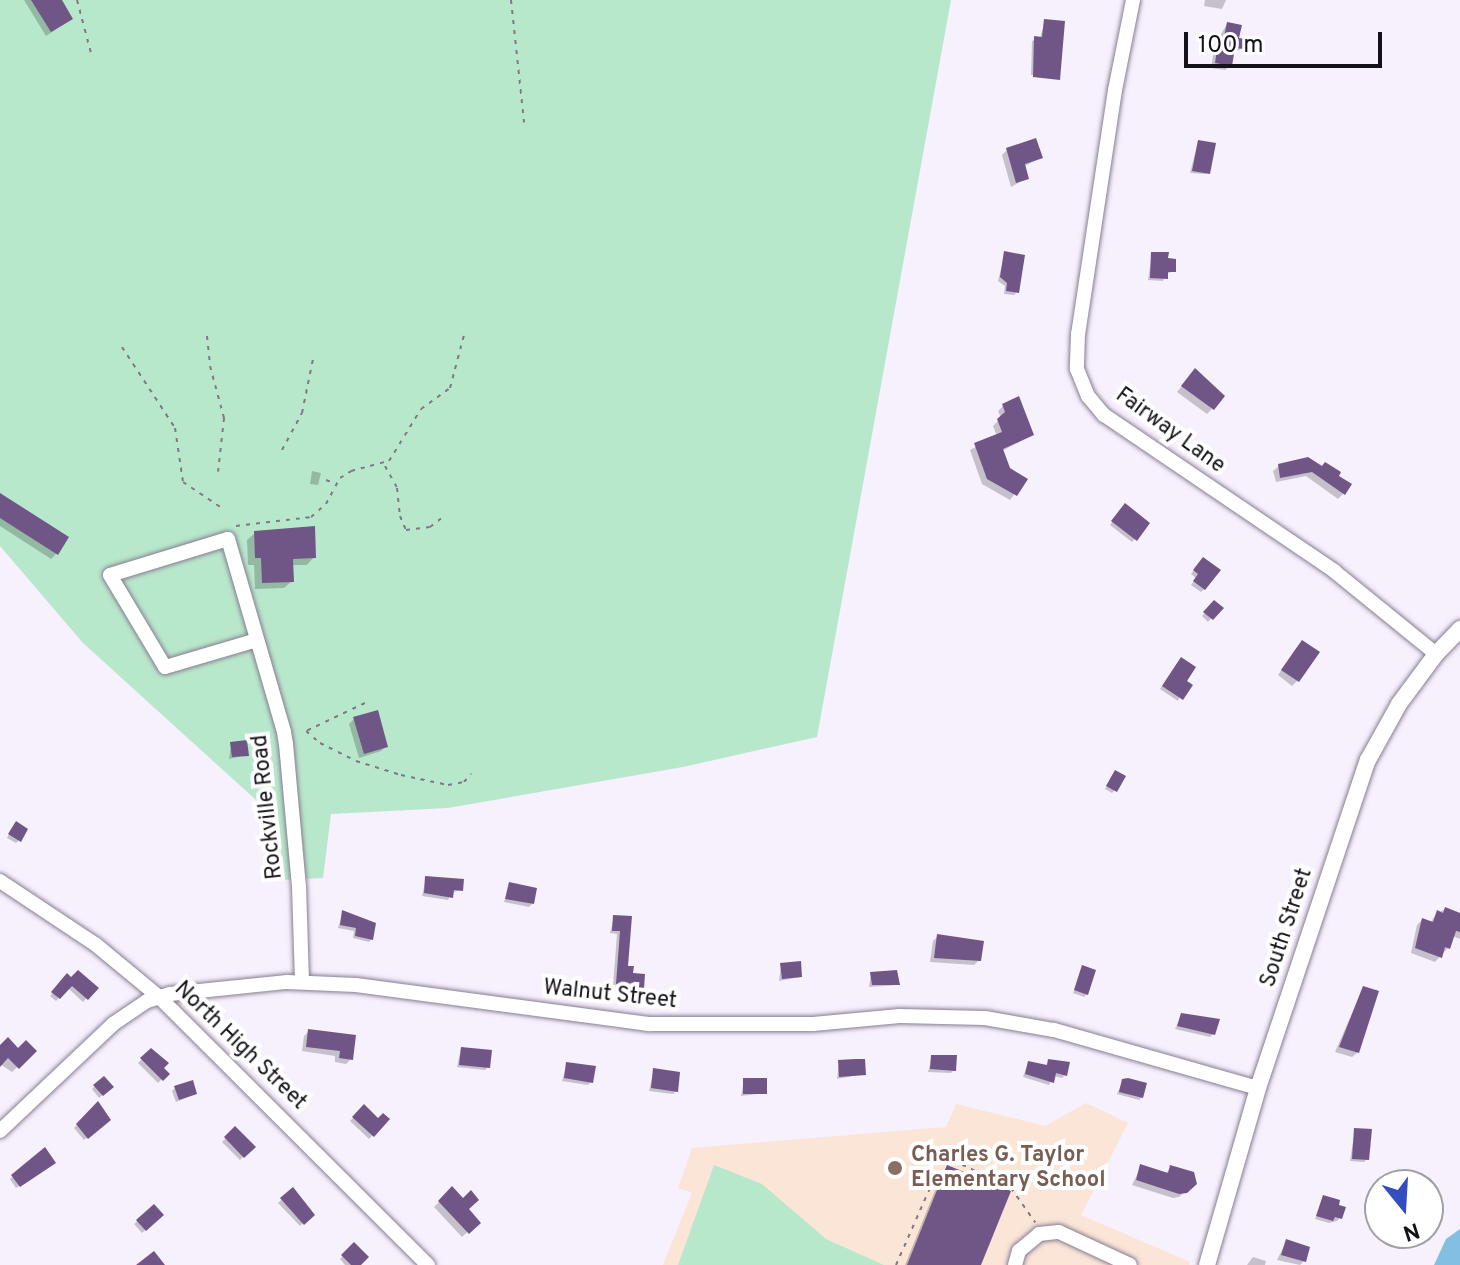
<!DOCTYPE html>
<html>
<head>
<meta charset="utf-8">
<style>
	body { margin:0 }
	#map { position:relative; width:1460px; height:1265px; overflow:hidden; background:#f7f0fd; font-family:Overpass,sans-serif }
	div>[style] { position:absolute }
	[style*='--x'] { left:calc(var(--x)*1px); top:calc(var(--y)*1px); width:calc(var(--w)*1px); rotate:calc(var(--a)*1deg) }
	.education>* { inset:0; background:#fae5d7 }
	.green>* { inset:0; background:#b8e8cc }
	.water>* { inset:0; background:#82bfe2 }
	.shadow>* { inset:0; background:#0003 }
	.building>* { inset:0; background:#705686 }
	.path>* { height:2px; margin-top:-1px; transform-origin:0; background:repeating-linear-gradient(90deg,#7e7983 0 4px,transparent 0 10px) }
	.roads { filter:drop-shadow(0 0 2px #877e91) drop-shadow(0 0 2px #877e91) }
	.minor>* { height:14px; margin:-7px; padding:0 7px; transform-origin:7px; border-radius:7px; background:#fff }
	.major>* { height:16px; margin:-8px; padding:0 8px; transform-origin:8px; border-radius:8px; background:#fff }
	.dots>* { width:22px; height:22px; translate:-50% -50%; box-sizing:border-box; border:4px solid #fff; border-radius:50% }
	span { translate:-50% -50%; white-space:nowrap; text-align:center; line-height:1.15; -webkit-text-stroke:8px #fff; paint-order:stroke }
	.street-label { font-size:22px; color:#151119 }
	.education-label { font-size:22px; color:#785e54; font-weight:700 }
	.left { translate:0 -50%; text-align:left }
	.north { position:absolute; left:1364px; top:1169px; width:80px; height:80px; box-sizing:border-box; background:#fff; border:2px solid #a1a0a3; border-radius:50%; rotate:162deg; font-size:22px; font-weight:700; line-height:32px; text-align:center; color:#151119 }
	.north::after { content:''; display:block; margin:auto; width:28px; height:36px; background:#354ebf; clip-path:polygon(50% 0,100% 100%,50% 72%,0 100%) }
	.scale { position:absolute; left:1184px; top:32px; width:198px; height:36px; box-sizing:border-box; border:4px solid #151119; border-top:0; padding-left:10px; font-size:24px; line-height:28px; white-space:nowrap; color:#151119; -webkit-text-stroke:6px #fff; paint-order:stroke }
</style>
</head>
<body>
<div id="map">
	<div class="education">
		<div style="clip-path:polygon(1086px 1103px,1128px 1123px,1081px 1215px,1190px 1262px,1189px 1265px,663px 1265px,692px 1193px,678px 1188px,692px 1148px,946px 1127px,956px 1104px,1045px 1126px)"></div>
	</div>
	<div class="green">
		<div style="clip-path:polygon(0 0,951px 0,817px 737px,683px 767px,448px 808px,331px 814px,323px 878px,283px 880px,278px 820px,83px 643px,0 546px)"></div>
		<div style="clip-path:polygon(714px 1165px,762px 1184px,826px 1239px,884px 1265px,678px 1265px)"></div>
	</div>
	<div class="water">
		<div style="clip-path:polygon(1460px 1229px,1460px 1265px,1434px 1265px,1446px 1239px)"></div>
	</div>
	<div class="shadow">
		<div style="clip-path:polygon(24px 0,59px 0,66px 23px,46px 36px)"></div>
		<div style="clip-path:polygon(1205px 0,1226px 0,1222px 9px,1204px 6px)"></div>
		<div style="clip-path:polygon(1045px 21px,1058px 78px,1031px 75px,1032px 41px,1040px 38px)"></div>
		<div style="clip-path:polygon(1227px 24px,1243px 48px,1233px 53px,1231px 65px,1225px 70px,1211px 68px,1215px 44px)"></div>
		<div style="clip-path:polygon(1198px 142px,1209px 171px,1206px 174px,1190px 173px)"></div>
		<div style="clip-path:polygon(1007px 150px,1040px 158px,1023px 167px,1027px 178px,1011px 187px,1002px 155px)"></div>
		<div style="clip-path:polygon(1005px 253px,1017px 292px,1014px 295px,1004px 294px,1005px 286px,998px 281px)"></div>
		<div style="clip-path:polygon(1152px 254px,1166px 260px,1174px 271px,1166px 274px,1163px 281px,1148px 280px)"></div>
		<div style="clip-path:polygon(1190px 376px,1212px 409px,1207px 414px,1177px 392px)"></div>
		<div style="clip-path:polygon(1003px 406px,1032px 435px,1002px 451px,1009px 470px,1025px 480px,1010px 500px,982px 484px,970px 450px,997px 436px,993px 426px,1001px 418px,998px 411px)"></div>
		<div style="clip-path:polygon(1307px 459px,1336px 477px,1343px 494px,1338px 499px,1306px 476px,1276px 482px,1273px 471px,1279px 466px)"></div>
		<div style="clip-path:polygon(312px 471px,321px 473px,318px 485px,310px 484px)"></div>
		<div style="clip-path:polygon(0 496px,56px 554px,51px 559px,0 526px)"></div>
		<div style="clip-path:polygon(1122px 509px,1135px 539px,1132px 542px,1110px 525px)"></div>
		<div style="clip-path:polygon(255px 533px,314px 557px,307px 565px,291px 565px,292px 581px,284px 588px,255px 589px,254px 565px,248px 565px,247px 540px)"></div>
		<div style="clip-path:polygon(1200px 562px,1204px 589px,1201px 592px,1191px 585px,1196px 578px,1191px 574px)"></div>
		<div style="clip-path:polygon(1214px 602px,1221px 608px,1208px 622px,1202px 616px)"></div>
		<div style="clip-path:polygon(1297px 647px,1297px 681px,1292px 686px,1278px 675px)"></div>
		<div style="clip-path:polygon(1178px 662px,1184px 681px,1178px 701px,1160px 689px)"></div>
		<div style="clip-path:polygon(354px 719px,386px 746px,381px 751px,359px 758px,349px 724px)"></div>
		<div style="clip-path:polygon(231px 744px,247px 755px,229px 759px)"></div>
		<div style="clip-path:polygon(1112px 776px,1115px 790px,1112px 793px,1105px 789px)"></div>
		<div style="clip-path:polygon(13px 827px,19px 840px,16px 843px,7px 838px)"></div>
		<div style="clip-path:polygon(426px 878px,461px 890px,451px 893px,448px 900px,422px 896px)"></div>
		<div style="clip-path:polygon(510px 884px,532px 904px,529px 907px,504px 902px)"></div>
		<div style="clip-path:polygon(1446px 909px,1460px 916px,1460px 939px,1452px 936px,1448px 948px,1435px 962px,1411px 953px,1417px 925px,1422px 920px,1430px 923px,1437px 913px)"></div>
		<div style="clip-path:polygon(343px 912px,372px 939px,369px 942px,353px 938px,354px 931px,338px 928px)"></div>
		<div style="clip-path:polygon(614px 917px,630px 918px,626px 967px,642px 988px,639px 991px,613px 986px,617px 934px,610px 933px)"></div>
		<div style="clip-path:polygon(938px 936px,979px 960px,974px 965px,930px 962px,933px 941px)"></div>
		<div style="clip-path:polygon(781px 965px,800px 977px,779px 981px)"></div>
		<div style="clip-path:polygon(1083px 968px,1087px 994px,1084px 997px,1073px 993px)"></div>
		<div style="clip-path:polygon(871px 974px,897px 985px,869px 987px)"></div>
		<div style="clip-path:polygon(67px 976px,96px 988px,83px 1002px,68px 988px,56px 1001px,50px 996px)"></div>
		<div style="clip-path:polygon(1363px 988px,1358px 1052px,1352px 1057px,1335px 1052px)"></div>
		<div style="clip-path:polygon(1182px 1015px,1213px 1034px,1210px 1037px,1175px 1029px)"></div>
		<div style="clip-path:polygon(309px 1031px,353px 1037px,351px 1059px,346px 1064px,335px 1062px,335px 1056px,302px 1051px,304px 1036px)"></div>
		<div style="clip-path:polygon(0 1048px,18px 1051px,34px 1051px,12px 1072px,0 1064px)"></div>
		<div style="clip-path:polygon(461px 1049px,488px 1067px,485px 1070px,457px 1067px)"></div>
		<div style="clip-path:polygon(151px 1050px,167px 1074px,158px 1083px,138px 1063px)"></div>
		<div style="clip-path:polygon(932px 1057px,954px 1070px,951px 1073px,928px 1072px)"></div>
		<div style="clip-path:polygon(1049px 1061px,1065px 1075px,1062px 1078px,1054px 1076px,1049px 1085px,1023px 1077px,1028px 1063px,1045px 1067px)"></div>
		<div style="clip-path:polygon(839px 1062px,864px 1074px,837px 1079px)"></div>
		<div style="clip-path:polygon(567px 1064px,591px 1082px,588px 1085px,562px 1081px)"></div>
		<div style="clip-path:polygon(654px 1070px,676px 1091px,673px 1094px,649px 1091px)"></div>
		<div style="clip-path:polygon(104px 1078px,111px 1087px,99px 1098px,92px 1089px)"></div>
		<div style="clip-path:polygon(744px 1080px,765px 1093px,741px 1096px)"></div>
		<div style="clip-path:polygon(1123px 1081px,1142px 1097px,1139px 1100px,1117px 1094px)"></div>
		<div style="clip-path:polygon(175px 1088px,195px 1094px,176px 1102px,172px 1091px)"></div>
		<div style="clip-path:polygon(98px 1104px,108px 1120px,84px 1140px,74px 1128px)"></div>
		<div style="clip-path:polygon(364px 1107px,378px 1121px,388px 1119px,369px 1139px,350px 1121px)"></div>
		<div style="clip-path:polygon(235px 1129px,253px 1147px,240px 1160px,222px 1142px)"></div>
		<div style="clip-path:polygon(1355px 1130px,1367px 1159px,1364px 1162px,1350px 1161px)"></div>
		<div style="clip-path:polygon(45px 1150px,51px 1165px,16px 1188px,10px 1179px)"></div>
		<div style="clip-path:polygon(947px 1167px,979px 1265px,905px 1265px,942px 1173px)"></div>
		<div style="clip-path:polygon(1141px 1167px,1165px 1174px,1171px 1168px,1195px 1183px,1179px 1197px,1173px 1198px,1132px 1185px)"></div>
		<div style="clip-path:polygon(452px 1189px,478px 1222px,462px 1237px,434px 1207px)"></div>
		<div style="clip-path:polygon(292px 1190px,312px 1214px,300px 1226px,278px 1203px)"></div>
		<div style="clip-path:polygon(1324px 1197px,1340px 1218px,1337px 1221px,1329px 1223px,1315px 1219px)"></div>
		<div style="clip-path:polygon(154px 1206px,161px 1215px,142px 1233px,134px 1224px)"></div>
		<div style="clip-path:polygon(1286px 1242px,1304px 1261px,1300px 1265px,1277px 1260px)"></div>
		<div style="clip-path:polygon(354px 1245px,358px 1265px,345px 1265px,340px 1259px)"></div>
		<div style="clip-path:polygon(1253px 1257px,1266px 1261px,1265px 1265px,1247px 1265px)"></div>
	</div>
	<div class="building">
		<div style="clip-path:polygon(31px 0,62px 0,73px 19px,51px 32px)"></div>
		<div style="clip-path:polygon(1044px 19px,1065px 21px,1060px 80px,1033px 77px,1034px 36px,1042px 37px)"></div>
		<div style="clip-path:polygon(1227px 22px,1242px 25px,1239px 38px,1247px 39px,1245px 49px,1235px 48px,1232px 66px,1215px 63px,1219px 36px,1224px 37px)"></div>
		<div style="clip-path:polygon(1036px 138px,1043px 158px,1025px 164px,1029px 179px,1016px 183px,1006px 148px)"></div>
		<div style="clip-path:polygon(1198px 140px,1216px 143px,1210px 174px,1192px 171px)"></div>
		<div style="clip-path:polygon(1004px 251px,1025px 255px,1019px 293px,1006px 291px,1007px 283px,1000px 277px)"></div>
		<div style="clip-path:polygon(1151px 252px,1169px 252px,1168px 258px,1176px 259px,1176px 272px,1168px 272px,1168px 279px,1150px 278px)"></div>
		<div style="clip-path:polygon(1195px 368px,1225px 396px,1214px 410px,1181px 386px)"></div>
		<div style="clip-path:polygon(1019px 396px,1034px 435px,1003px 449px,1010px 468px,1028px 479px,1017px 496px,987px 479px,974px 443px,1002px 432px,997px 419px,1005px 412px,1002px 404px)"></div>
		<div style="clip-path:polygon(1308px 457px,1322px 466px,1325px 462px,1341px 472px,1339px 476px,1352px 484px,1345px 495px,1312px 472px,1280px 478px,1278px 464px)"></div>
		<div style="clip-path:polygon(0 493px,69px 537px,58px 555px,0 518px)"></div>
		<div style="clip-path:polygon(1125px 503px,1150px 523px,1137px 541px,1111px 521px)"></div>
		<div style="clip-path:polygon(315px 526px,316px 558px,293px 559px,294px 582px,262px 583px,261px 558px,255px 558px,254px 531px)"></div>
		<div style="clip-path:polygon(1203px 557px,1221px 570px,1205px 590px,1193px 581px,1198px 574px,1193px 570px)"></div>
		<div style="clip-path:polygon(1214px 600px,1224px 608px,1213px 620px,1203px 612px)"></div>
		<div style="clip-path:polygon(1302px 640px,1320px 652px,1299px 682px,1281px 670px)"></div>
		<div style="clip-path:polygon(1181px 657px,1196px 667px,1187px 681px,1193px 685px,1183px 700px,1162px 686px)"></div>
		<div style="clip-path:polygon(378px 710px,388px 747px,364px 754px,353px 717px)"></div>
		<div style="clip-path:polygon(247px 740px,249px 756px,232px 757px,230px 742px)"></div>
		<div style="clip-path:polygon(1115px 770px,1126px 776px,1117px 792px,1106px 786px)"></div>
		<div style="clip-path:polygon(16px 821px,28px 829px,21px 842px,8px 834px)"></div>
		<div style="clip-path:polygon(425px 876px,464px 879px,463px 891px,454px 890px,453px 898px,424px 893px)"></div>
		<div style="clip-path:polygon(509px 882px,537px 888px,534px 904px,505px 899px)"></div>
		<div style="clip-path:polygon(1445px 907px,1460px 913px,1460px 932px,1456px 931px,1450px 949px,1445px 947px,1442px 958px,1415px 948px,1422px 918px,1433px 922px,1437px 910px,1443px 913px)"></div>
		<div style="clip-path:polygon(342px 910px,376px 923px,373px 940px,355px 936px,356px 928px,340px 925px)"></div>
		<div style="clip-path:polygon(613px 915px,632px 916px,628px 966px,634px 966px,633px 973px,645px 974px,644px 989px,616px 984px,620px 931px,612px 931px)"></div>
		<div style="clip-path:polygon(937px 934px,984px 941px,981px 961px,934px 958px)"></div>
		<div style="clip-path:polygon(801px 961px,802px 977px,782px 979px,780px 963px)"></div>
		<div style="clip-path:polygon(1082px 965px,1096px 970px,1088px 995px,1074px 990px)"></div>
		<div style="clip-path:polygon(78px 970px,99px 988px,88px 1000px,72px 986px,60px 999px,51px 992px,67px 973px,71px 977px)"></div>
		<div style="clip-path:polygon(897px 970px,900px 985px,872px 985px,870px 972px)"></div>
		<div style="clip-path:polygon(1363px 986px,1379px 991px,1359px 1053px,1339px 1047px)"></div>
		<div style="clip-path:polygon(1181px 1013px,1220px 1019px,1215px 1035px,1177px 1026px)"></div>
		<div style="clip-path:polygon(308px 1029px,356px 1035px,353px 1060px,339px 1058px,340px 1051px,306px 1047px)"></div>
		<div style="clip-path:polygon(8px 1037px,18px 1048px,26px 1040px,37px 1051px,19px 1069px,8px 1058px,0 1067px,0 1045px)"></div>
		<div style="clip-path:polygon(461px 1047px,492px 1050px,490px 1068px,459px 1065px)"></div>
		<div style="clip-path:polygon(151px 1048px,169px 1063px,164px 1068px,170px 1074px,163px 1081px,140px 1058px)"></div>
		<div style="clip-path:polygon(931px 1055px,957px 1055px,956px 1071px,930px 1069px)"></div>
		<div style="clip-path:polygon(855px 1059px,865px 1059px,866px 1075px,839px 1077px,838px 1060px)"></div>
		<div style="clip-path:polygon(1048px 1059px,1070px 1062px,1067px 1076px,1056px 1073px,1054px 1083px,1025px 1074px,1028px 1061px,1047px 1065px)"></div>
		<div style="clip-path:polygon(566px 1062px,596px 1066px,593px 1083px,564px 1078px)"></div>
		<div style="clip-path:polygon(653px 1068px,680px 1072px,678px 1092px,651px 1088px)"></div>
		<div style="clip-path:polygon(104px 1076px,114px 1087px,103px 1096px,93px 1085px)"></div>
		<div style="clip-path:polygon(743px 1078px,767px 1078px,767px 1094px,743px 1094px)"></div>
		<div style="clip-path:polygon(1128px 1078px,1147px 1083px,1143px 1098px,1119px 1092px,1122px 1079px)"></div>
		<div style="clip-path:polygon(193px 1080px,197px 1094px,179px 1100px,174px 1086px)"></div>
		<div style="clip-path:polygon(98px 1101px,111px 1120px,88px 1139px,76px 1124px)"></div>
		<div style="clip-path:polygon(364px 1104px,378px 1118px,383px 1113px,390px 1119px,374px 1137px,352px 1117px)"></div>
		<div style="clip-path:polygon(235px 1126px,256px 1147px,244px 1158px,224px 1137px)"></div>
		<div style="clip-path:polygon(1354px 1128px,1372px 1129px,1369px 1160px,1352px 1159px)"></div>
		<div style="clip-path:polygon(45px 1147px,56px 1163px,20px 1187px,11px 1175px)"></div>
		<div style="clip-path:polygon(1140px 1164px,1168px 1173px,1170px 1165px,1194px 1172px,1197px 1184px,1187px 1193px,1179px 1194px,1136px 1180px)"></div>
		<div style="clip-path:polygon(947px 1165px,1011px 1191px,981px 1265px,907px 1265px)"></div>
		<div style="clip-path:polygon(452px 1186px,463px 1198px,471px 1190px,479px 1200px,469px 1209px,481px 1223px,469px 1234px,438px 1201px)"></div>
		<div style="clip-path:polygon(293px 1187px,315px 1215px,304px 1225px,280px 1198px)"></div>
		<div style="clip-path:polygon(1323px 1195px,1340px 1200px,1339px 1205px,1346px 1207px,1342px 1219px,1335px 1217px,1333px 1221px,1316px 1216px)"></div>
		<div style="clip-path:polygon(154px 1204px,164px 1215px,146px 1231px,136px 1220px)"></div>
		<div style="clip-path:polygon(1286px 1239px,1310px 1247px,1306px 1262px,1281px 1255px)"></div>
		<div style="clip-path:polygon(354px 1242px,369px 1257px,361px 1265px,351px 1265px,341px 1255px)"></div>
		<div style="clip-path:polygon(154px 1251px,165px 1265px,136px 1265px)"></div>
	</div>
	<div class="path">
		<div style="--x:77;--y:0;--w:55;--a:75.2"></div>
		<div style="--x:511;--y:0;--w:123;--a:83.9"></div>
		<div style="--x:207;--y:336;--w:30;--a:84"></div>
		<div style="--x:210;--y:366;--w:54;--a:74.9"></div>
		<div style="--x:224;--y:418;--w:54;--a:96.3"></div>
		<div style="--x:122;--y:347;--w:97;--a:56.8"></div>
		<div style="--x:175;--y:428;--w:55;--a:81.6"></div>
		<div style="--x:183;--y:482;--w:50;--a:33.7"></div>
		<div style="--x:282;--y:450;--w:42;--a:-61.6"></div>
		<div style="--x:302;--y:413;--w:60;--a:-78.5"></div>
		<div style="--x:385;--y:466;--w:25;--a:61"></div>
		<div style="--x:397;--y:488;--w:28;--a:84"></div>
		<div style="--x:400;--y:516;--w:15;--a:67"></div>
		<div style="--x:406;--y:530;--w:24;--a:-7"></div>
		<div style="--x:430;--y:527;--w:18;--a:-38"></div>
		<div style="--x:326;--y:480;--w:9;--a:21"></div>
		<div style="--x:236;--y:526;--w:76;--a:-6.8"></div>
		<div style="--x:311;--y:517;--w:20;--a:-41"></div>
		<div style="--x:326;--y:504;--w:30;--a:-62"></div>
		<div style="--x:340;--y:478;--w:13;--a:-32"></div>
		<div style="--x:351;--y:471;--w:39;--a:-15"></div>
		<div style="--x:389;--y:461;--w:61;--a:-58.4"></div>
		<div style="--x:421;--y:409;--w:36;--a:-36"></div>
		<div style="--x:450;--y:388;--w:55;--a:-75.2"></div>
		<div style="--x:365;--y:703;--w:65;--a:154.6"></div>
		<div style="--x:306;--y:731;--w:18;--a:41"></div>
		<div style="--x:320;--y:743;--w:40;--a:26.6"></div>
		<div style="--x:356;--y:761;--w:47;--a:17.3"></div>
		<div style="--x:401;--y:775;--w:48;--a:12"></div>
		<div style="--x:448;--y:785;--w:16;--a:-11"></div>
		<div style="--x:464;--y:782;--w:11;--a:-49"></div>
		<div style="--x:896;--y:1265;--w:119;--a:-66.2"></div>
		<div style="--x:944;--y:1156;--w:74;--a:25.5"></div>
		<div style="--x:1011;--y:1188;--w:42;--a:54.8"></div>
	</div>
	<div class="roads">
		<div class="minor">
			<div style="--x:1133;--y:0;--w:92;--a:101.3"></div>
			<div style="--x:1115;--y:90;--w:247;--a:98.6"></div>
			<div style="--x:1078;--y:334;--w:35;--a:92"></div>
			<div style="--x:1077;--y:369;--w:29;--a:68"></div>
			<div style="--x:1088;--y:396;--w:25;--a:50"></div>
			<div style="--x:1104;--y:415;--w:278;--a:34.1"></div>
			<div style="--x:1334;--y:571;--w:132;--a:39.1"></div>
			<div style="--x:257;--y:640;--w:96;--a:163.6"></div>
			<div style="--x:165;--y:667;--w:107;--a:-120.9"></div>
			<div style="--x:110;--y:575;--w:123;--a:-17"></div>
			<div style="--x:228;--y:539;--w:201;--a:73.8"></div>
			<div style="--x:284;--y:732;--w:12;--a:81"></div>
			<div style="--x:286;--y:744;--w:143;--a:84.8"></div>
			<div style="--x:299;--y:886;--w:96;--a:88.2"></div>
			<div style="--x:0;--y:881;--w:114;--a:33.6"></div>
			<div style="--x:95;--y:944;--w:83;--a:39.6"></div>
			<div style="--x:159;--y:997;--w:380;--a:44.9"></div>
			<div style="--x:0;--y:1131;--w:156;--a:-43.4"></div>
			<div style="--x:113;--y:1024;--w:41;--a:-34.1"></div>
			<div style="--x:147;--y:1001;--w:24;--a:-17"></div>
			<div style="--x:170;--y:994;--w:118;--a:-5.9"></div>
			<div style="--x:287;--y:982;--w:69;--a:2.5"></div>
			<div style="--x:356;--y:985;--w:297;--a:7.6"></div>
			<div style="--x:650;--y:1024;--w:163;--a:0"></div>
			<div style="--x:813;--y:1024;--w:87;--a:-5.3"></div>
			<div style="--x:900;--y:1016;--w:85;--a:1.3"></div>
			<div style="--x:985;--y:1018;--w:70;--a:9.9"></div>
			<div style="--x:1054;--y:1030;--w:212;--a:15.9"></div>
			<div style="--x:1015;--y:1265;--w:15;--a:-74"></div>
			<div style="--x:1019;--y:1251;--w:26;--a:-40"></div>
			<div style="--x:1039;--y:1234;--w:20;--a:-6"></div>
			<div style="--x:1059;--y:1232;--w:78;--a:24.9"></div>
		</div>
		<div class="major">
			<div style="--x:1207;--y:1265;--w:184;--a:-73.9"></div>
			<div style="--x:1258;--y:1088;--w:346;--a:-71.5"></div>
			<div style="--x:1368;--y:760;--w:64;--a:-61"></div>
			<div style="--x:1399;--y:704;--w:62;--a:-53.5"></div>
			<div style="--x:1436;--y:654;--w:35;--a:-46"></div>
		</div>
	</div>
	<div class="dots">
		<div style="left:895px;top:1168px;background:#8d6e63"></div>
	</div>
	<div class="street-label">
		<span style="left:1170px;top:431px;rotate:36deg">Fairway Lane</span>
		<span style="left:268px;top:807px;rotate:-96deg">Rockville Road</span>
		<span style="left:1287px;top:928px;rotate:-72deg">South Street</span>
		<span style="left:610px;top:995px;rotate:6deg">Walnut Street</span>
		<span style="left:240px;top:1046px;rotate:44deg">North High Street</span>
	</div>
	<div class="education-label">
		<span class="left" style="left:911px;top:1168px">Charles G. Taylor<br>Elementary School</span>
	</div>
	<div class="north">N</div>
	<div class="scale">100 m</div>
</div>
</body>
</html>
